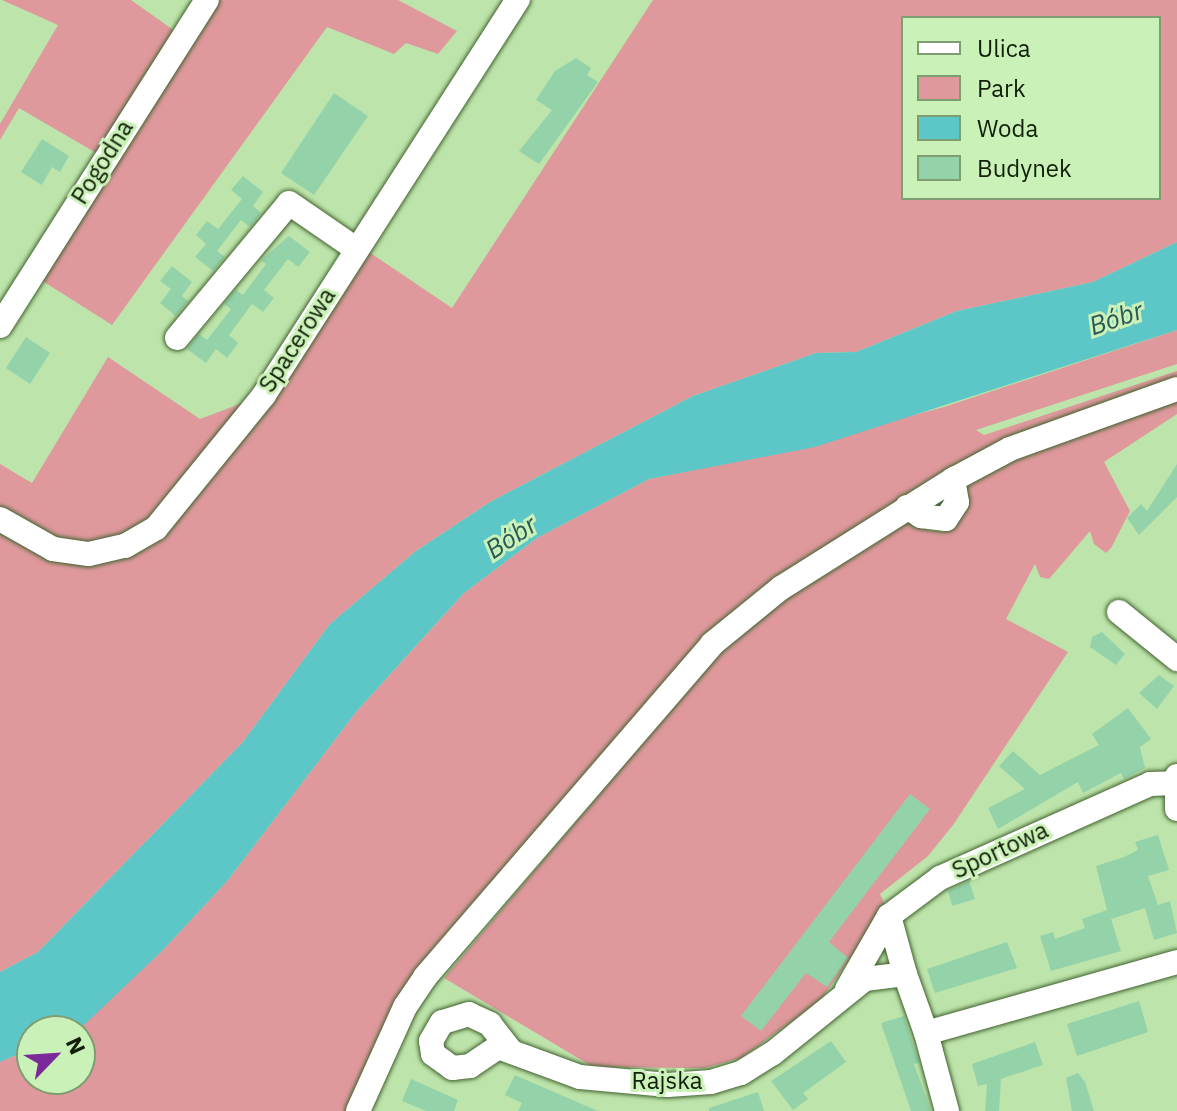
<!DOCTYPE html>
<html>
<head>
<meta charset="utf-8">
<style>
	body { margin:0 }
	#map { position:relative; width:1177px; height:1111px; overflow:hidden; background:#bde4aa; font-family:"IBM Plex Sans",sans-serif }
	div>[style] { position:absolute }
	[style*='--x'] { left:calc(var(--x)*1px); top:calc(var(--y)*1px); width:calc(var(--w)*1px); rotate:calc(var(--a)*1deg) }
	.green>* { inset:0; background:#df999d }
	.water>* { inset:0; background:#5dc7c7 }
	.building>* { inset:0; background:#94d3aa }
	.roads { filter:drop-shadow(0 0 2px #41622f) drop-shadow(0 0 2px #41622f) }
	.minor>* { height:24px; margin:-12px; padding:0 12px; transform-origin:12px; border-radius:12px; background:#fff }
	span { translate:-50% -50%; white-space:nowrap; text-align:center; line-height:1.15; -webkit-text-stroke:6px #caf1b7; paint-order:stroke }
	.street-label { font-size:24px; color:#121f0a }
	.water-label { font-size:26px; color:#2a5858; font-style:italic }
	.legend { position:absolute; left:901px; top:16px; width:260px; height:184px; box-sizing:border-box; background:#caf1b7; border:2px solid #809d72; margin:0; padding:10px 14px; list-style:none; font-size:24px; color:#121f0a }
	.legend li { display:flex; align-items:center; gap:16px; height:40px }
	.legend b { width:40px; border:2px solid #809d72 }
	.north { position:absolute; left:16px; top:1015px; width:80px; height:80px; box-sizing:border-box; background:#caf1b7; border:2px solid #809d72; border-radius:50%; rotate:65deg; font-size:22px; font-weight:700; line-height:32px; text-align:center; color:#121f0a }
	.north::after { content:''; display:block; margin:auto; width:28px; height:36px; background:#7c2a9a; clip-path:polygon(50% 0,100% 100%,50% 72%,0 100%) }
</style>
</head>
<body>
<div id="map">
	<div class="green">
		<div style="clip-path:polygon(2px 0,131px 0,189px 41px,218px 0,398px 0,457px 31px,438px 54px,406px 43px,394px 54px,327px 27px,112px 325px,41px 280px,110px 161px,19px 108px,0 140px,0 124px,58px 25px)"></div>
		<div style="clip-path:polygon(evenodd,653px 0,1177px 0,1177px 242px,1093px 282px,957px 311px,856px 352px,816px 353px,693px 396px,490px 502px,416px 551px,330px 624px,243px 742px,38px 952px,0 972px,0 464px,32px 483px,108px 357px,200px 419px,264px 395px,363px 248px,452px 308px,653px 0,903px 18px,1159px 18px,1159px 198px,903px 198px,903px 18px)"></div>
		<div style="clip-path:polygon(1177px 330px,1177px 364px,976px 430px,984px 435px,1177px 371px,1177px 382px,990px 451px,712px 644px,426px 976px,358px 1111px,0 1111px,0 1062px,32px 1048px,32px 1079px,80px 1079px,80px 1031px,72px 1031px,164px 949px,228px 880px,356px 712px,464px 593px,537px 538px,649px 479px,747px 459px,944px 407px)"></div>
		<div style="clip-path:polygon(1177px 397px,1177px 414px,1104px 462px,1130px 511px,1111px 548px,1106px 553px,1094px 544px,1090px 531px,1049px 579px,1040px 577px,1035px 564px,1006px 619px,1068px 652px,953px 825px,928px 856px,880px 894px,886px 907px,820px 1001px,741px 1058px,705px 1068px,593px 1067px,444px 978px,718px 654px,759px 617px,906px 519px,928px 530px,943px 532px,954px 526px,959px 487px,1015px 455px)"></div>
	</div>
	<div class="water">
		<div style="clip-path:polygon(1177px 242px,1177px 330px,815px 447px,649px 479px,537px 538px,464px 593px,442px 617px,356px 712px,228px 880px,164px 949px,83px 1026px,32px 1031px,32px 1048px,0 1062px,0 972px,38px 952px,243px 742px,330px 624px,416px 551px,490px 502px,693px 396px,816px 353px,856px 352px,957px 311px,1093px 282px)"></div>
	</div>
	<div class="building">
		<div style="clip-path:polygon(576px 58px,591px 68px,587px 75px,598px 82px,539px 164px,519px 151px,552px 110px,536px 100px,555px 71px)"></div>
		<div style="clip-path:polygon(334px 93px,368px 116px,314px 195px,281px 173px)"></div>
		<div style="clip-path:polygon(42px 139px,69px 156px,60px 172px,52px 167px,42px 185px,21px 172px)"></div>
		<div style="clip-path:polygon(243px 176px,263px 192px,253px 206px,261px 213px,250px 227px,241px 220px,217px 251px,225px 257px,213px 271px,195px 257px,206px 244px,196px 235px,207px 221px,218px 229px,242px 199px,231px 190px)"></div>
		<div style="clip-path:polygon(289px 236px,310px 252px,298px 267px,288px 259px,264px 290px,274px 298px,263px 312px,252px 304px,229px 335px,238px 343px,227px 358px,216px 349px,206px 363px,187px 349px,199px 334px,207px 340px,231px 309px,224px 304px,236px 290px,243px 295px,266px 264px,261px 260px)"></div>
		<div style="clip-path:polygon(172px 266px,192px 282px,182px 296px,188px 301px,176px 316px,160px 303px,171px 289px,160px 281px)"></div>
		<div style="clip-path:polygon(26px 337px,50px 353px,30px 384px,6px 368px)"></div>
		<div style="clip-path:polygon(1177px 464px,1177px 497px,1139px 535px,1127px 518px,1141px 504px,1147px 511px)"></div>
		<div style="clip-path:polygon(1102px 632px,1125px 654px,1116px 665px,1090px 647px,1092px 637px)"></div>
		<div style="clip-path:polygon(1159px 675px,1174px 686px,1157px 709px,1139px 693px)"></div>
		<div style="clip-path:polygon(1128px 708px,1151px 739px,1140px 747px,1145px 768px,1124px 779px,1121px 773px,1083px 793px,1078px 782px,998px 829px,988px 808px,1025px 789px,999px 766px,1013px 751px,1040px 775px,1099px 745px,1092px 734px)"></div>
		<div style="clip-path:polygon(910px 794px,930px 809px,829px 942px,848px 958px,827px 987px,806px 973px,761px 1031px,741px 1016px)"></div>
		<div style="clip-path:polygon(1158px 835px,1169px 870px,1148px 876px,1158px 905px,1170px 901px,1177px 933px,1154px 940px,1145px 908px,1111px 919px,1121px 951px,1051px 971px,1040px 936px,1053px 932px,1055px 939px,1085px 928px,1082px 919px,1107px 910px,1096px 866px,1124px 857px,1138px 850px,1135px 842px)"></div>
		<div style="clip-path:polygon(969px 881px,975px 899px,952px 906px,948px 891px)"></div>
		<div style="clip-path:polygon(1007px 942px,1017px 968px,935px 993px,927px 969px)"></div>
		<div style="clip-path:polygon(1139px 1001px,1148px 1032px,1077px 1056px,1067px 1024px)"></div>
		<div style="clip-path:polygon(904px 1016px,919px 1063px,914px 1064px,931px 1111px,911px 1111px,881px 1023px)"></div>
		<div style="clip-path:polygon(831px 1041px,846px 1062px,803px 1093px,808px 1099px,793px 1110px,771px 1081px)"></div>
		<div style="clip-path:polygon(1035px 1042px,1043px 1065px,1001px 1079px,999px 1111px,985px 1111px,987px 1084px,978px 1086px,972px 1064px)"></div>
		<div style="clip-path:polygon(1078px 1073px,1085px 1082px,1094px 1111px,1072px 1111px,1066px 1078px)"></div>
		<div style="clip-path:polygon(515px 1075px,531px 1082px,598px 1111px,518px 1111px,522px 1103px,505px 1095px)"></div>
		<div style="clip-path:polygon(411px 1079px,458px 1100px,454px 1111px,426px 1111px,402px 1101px)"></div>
		<div style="clip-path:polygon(758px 1092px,764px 1111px,709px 1111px,709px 1108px)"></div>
	</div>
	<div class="roads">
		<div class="minor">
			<div style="--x:0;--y:326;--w:386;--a:-57.6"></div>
			<div style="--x:177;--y:338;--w:175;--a:-50.3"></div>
			<div style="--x:289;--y:203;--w:81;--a:34.5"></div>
			<div style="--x:907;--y:507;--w:17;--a:33"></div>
			<div style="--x:921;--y:516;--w:25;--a:7"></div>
			<div style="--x:946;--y:519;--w:20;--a:-57"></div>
			<div style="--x:957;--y:502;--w:23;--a:-100"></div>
			<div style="--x:0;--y:519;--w:61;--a:29.5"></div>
			<div style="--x:53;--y:549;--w:36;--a:8"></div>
			<div style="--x:89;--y:554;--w:37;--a:-13"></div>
			<div style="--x:125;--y:546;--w:36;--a:-30"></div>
			<div style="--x:156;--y:528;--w:171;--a:-50.9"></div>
			<div style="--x:264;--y:395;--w:470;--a:-57.3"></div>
			<div style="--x:1119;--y:612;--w:75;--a:39"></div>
			<div style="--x:1177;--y:776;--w:33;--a:90"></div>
			<div style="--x:889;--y:916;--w:60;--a:74.6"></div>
			<div style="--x:847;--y:989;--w:84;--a:-60.1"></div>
			<div style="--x:889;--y:916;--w:64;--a:-36.7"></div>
			<div style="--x:940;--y:878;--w:230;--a:-24.1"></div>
			<div style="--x:1150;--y:784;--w:25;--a:-2"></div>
			<div style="--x:926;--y:1033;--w:81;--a:74.9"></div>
			<div style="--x:510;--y:1050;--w:33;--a:-128"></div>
			<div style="--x:490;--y:1024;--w:23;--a:-155"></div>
			<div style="--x:469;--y:1014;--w:28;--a:163"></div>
			<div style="--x:442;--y:1022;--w:22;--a:120"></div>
			<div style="--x:431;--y:1041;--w:13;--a:81"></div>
			<div style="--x:433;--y:1054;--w:24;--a:36"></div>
			<div style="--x:452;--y:1068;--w:18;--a:-6"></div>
			<div style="--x:470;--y:1066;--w:34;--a:-34"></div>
			<div style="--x:498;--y:1047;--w:87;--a:20.1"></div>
			<div style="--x:580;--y:1077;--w:88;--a:5.2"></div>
			<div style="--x:668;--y:1085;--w:43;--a:-4"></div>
			<div style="--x:711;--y:1082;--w:31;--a:-17"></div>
			<div style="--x:741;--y:1073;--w:36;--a:-32"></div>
			<div style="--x:772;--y:1054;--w:119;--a:-38.9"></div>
			<div style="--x:865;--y:979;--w:40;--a:-7.1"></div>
			<div style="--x:905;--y:974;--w:63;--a:70.4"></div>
			<div style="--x:926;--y:1033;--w:261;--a:-15.8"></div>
			<div style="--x:358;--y:1111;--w:114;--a:-65.7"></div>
			<div style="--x:405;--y:1007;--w:36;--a:-56"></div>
			<div style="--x:425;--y:977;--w:440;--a:-49.2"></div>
			<div style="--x:712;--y:644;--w:89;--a:-39.1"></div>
			<div style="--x:781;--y:588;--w:207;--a:-32.2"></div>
			<div style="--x:956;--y:478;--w:61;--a:-28.2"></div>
			<div style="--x:1010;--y:449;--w:177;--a:-19.8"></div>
		</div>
	</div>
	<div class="street-label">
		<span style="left:102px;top:162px;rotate:-58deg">Pogodna</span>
		<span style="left:297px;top:340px;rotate:-57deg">Spacerowa</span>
		<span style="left:1000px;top:850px;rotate:-25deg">Sportowa</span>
		<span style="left:667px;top:1081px">Rajska</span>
	</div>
	<div class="water-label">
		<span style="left:1116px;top:318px;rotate:-19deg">Bóbr</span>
		<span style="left:511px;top:537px;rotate:-34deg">Bóbr</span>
	</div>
	<ul class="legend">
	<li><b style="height:10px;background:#fff"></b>Ulica</li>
	<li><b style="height:22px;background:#df999d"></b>Park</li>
	<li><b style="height:22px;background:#5dc7c7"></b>Woda</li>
	<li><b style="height:22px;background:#94d3aa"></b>Budynek</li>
	</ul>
	<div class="north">N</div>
</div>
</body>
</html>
